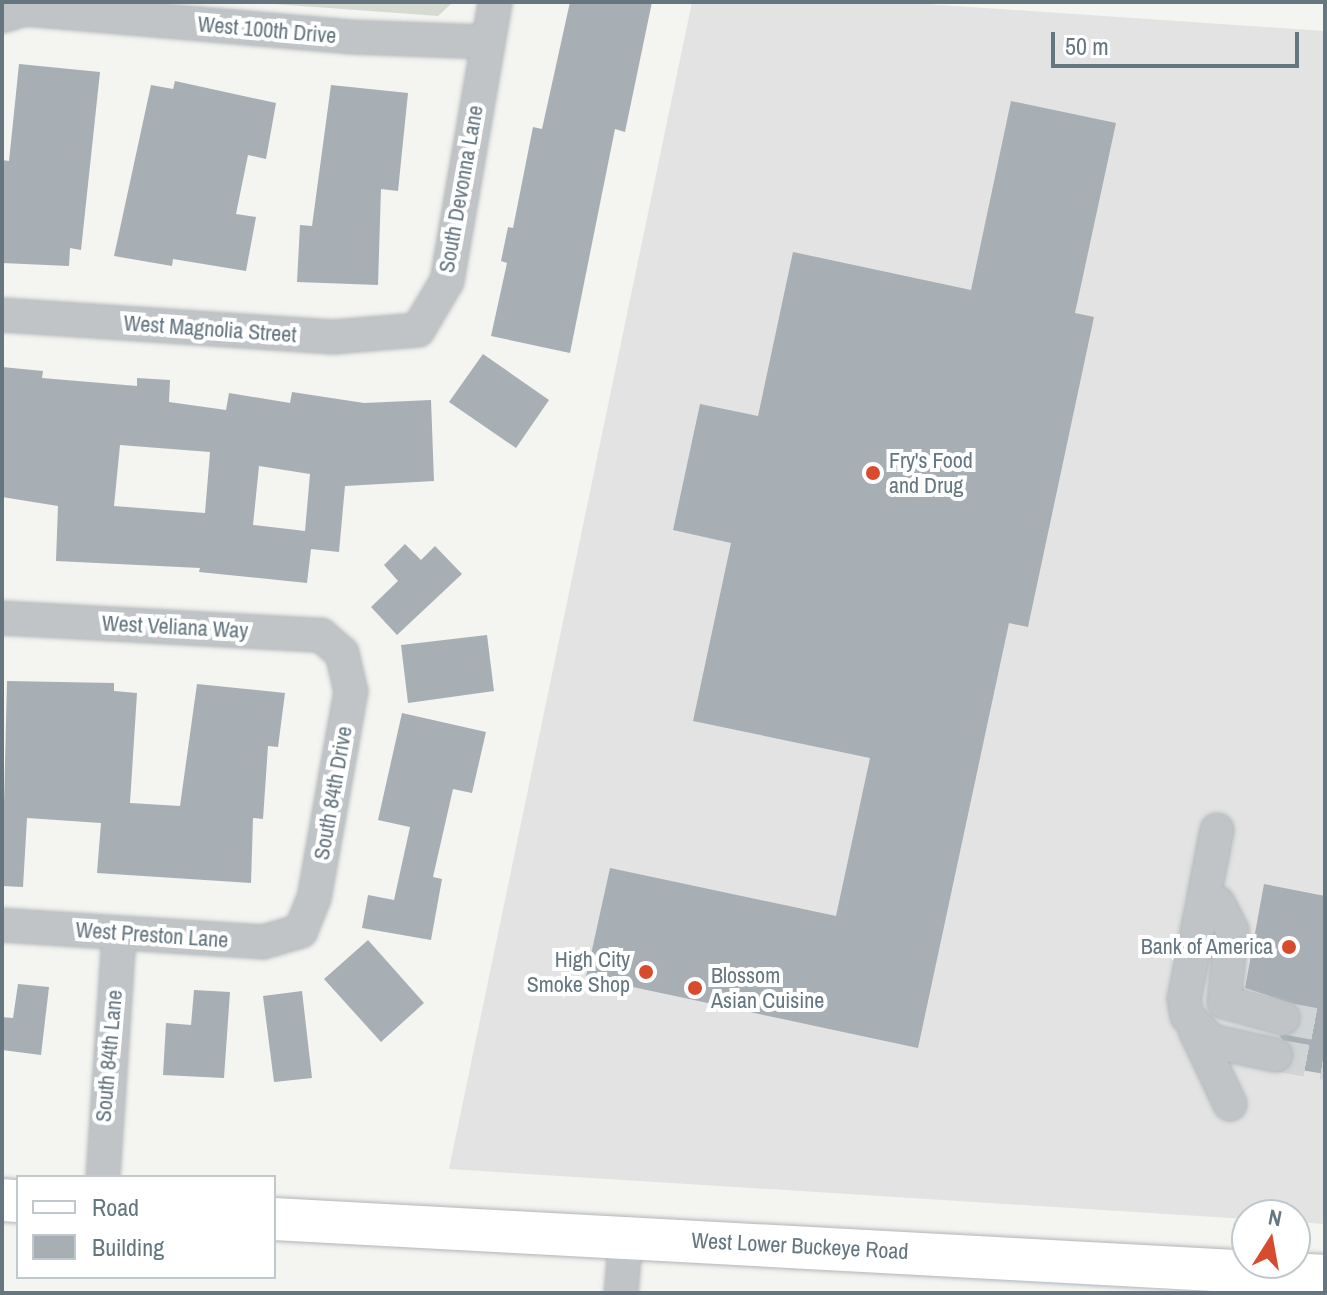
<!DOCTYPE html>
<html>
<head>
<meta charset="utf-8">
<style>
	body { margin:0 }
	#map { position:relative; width:1327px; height:1295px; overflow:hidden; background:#f4f4f1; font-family:"Archivo Narrow",sans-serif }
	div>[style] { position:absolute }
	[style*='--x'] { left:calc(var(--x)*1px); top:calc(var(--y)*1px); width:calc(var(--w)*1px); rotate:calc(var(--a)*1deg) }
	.built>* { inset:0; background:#e2e3e2 }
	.green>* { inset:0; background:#d6dbd2 }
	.building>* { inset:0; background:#a7afb4 }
	.minor-tunnel>* { height:32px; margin-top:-16px; transform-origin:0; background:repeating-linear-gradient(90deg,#d0d4d5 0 32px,transparent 0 48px) }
	.roads { filter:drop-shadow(0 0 2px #b1b6b9) drop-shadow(0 0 2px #b1b6b9) }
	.minor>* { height:32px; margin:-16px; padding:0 16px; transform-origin:16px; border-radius:16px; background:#c0c4c7 }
	.major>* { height:42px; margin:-21px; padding:0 21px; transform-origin:21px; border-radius:21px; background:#fff }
	.dots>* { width:22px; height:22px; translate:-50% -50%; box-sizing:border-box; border:4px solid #fff; border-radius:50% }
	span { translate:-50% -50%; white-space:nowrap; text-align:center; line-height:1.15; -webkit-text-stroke:8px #fff; paint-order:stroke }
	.street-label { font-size:22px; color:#657680 }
	.poi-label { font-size:22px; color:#657680 }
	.left { translate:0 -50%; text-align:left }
	.right { translate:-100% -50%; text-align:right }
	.frame { position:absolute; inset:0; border:4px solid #657680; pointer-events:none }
	.legend { position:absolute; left:16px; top:1175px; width:260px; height:104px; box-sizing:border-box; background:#fff; border:2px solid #c1c8cc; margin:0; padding:10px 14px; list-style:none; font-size:24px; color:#657680 }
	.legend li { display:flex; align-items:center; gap:16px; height:40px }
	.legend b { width:40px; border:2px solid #c1c8cc }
	.north { position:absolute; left:1231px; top:1199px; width:80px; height:80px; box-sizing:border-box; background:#fff; border:2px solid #c1c8cc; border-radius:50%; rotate:11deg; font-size:22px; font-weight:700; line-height:32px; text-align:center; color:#657680 }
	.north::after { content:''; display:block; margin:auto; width:28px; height:36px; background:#d74c2f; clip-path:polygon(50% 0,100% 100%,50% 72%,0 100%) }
	.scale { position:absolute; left:1051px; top:32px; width:248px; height:36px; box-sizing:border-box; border:4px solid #657680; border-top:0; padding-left:10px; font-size:24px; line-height:28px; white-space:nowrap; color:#657680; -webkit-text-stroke:6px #fff; paint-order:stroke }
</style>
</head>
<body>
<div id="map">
	<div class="built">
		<div style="clip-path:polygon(692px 2px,896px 2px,1325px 31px,1325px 1224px,1295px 1222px,1295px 1215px,1247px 1219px,449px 1169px)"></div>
	</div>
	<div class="green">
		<div style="clip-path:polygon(247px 2px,453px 2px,438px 16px)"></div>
	</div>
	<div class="building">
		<div style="clip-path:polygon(570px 2px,652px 2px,625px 132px,615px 129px,570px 353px,491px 336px,507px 263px,501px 261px,508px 227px,513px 228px,533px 127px,542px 129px)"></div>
		<div style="clip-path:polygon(19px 64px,100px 72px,81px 250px,70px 248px,69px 266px,2px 263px,2px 160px,9px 161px)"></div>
		<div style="clip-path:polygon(175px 81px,276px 103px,266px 159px,248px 155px,236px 214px,256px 217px,246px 271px,173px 259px,172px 266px,114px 256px,151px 85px,173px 89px)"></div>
		<div style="clip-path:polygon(331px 85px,408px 93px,398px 191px,381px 189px,378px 285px,297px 282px,300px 225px,312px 226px)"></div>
		<div style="clip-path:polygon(1011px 101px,1116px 123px,1075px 313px,1094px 317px,1028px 627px,1009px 623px,918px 1048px,586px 977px,610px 868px,836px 916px,870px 758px,693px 721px,731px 543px,673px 530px,700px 404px,758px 416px,793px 252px,971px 290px)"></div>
		<div style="clip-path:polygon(483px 354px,549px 400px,516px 448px,449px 402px)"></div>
		<div style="clip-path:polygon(evenodd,2px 367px,43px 371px,42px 378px,137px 386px,137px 378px,170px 380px,169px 402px,226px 410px,229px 393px,290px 403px,292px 392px,364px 403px,431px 400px,434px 481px,345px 486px,339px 552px,311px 549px,307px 583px,199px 572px,200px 568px,56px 561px,58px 506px,2px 497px,2px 367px,120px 445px,210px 452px,205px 513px,114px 506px,120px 445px,2px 367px,259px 466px,310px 474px,305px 531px,253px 525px,259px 466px)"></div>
		<div style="clip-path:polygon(405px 544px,421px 560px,435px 546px,462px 574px,397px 635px,371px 607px,398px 581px,384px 565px)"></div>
		<div style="clip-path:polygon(487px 635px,494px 691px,408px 703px,401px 645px)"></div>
		<div style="clip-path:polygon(7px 681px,114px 683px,114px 691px,137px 693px,130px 803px,180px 806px,197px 684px,285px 693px,278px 747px,268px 746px,263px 819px,253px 818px,251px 883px,97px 873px,101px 823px,27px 818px,23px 887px,2px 886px)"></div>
		<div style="clip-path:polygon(402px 713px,486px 732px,472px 793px,453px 789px,433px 877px,442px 879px,431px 940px,362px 928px,368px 895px,394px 900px,410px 827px,378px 820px)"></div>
		<div style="clip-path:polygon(1264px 884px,1325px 896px,1325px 1074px,1289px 1068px,1293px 1049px,1279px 1036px,1296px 1032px,1301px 1024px,1297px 1005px,1245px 988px)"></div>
		<div style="clip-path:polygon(368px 940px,424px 1003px,381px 1042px,324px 979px)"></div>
		<div style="clip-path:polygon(18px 984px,49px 987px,41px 1055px,2px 1050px,2px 1017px,13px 1018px)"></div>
		<div style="clip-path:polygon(194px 990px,230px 992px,224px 1078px,163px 1075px,166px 1023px,191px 1025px)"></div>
		<div style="clip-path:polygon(302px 991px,312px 1078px,274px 1082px,263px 996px)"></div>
	</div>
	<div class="minor-tunnel">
		<div style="--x:1283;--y:1018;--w:43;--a:10.8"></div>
		<div style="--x:1275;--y:1055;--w:51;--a:10.2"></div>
	</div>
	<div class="roads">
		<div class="minor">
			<div style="--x:2;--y:16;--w:24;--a:-17"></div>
			<div style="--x:25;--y:9;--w:327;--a:4.9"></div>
			<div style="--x:351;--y:37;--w:135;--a:2.1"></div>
			<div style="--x:2;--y:315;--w:332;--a:3.8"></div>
			<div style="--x:333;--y:337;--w:85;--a:-4.7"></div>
			<div style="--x:418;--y:330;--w:57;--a:-59.4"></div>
			<div style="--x:447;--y:281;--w:283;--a:-80.2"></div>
			<div style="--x:2;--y:618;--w:319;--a:3.1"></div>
			<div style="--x:321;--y:635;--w:28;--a:41"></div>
			<div style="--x:342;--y:653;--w:39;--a:77"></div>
			<div style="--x:351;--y:691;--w:210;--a:100.1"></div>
			<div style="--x:314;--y:898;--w:35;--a:112"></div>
			<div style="--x:301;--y:931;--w:40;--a:164"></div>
			<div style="--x:263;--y:942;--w:262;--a:-176.3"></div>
			<div style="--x:1217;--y:830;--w:172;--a:101"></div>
			<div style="--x:1184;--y:999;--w:17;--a:80"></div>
			<div style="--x:1187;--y:1016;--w:35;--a:46"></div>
			<div style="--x:1211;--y:1041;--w:66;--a:12.3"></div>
			<div style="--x:1218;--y:903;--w:31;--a:63"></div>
			<div style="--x:1232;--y:931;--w:71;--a:96.4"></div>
			<div style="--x:1224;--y:1002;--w:61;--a:15.2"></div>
			<div style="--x:1195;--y:1030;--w:82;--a:64.7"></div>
			<div style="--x:103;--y:1177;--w:243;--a:-86.2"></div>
			<div style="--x:621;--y:1293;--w:56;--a:-84.9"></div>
		</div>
		<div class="major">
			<div style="--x:2;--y:1200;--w:16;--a:4"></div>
			<div style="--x:274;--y:1219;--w:1053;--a:3.1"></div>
		</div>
	</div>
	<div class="dots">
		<div style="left:873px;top:473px;background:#d74c2f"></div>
		<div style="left:1289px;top:947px;background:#d74c2f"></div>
		<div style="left:646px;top:972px;background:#d74c2f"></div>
		<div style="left:695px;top:988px;background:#d74c2f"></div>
	</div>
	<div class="street-label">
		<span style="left:267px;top:30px;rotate:5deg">West 100th Drive</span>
		<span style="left:461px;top:189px;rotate:-80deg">South Devonna Lane</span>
		<span style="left:210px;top:329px;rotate:4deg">West Magnolia Street</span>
		<span style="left:175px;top:627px;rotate:3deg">West Veliana Way</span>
		<span style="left:333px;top:793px;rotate:-80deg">South 84th Drive</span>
		<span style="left:152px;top:935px;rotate:4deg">West Preston Lane</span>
		<span style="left:109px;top:1056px;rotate:-85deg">South 84th Lane</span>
		<span style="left:800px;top:1246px;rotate:3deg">West Lower Buckeye Road</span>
	</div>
	<div class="poi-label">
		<span class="left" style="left:889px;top:473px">Fry's Food<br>and Drug</span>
		<span class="right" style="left:1273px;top:947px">Bank of America</span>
		<span class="right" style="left:630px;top:972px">High City<br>Smoke Shop</span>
		<span class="left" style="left:711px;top:988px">Blossom<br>Asian Cuisine</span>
	</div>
	<div class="frame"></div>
	<ul class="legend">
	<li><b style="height:10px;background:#fff"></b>Road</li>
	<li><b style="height:22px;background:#a7afb4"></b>Building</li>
	</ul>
	<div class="north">N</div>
	<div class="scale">50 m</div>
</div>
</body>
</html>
